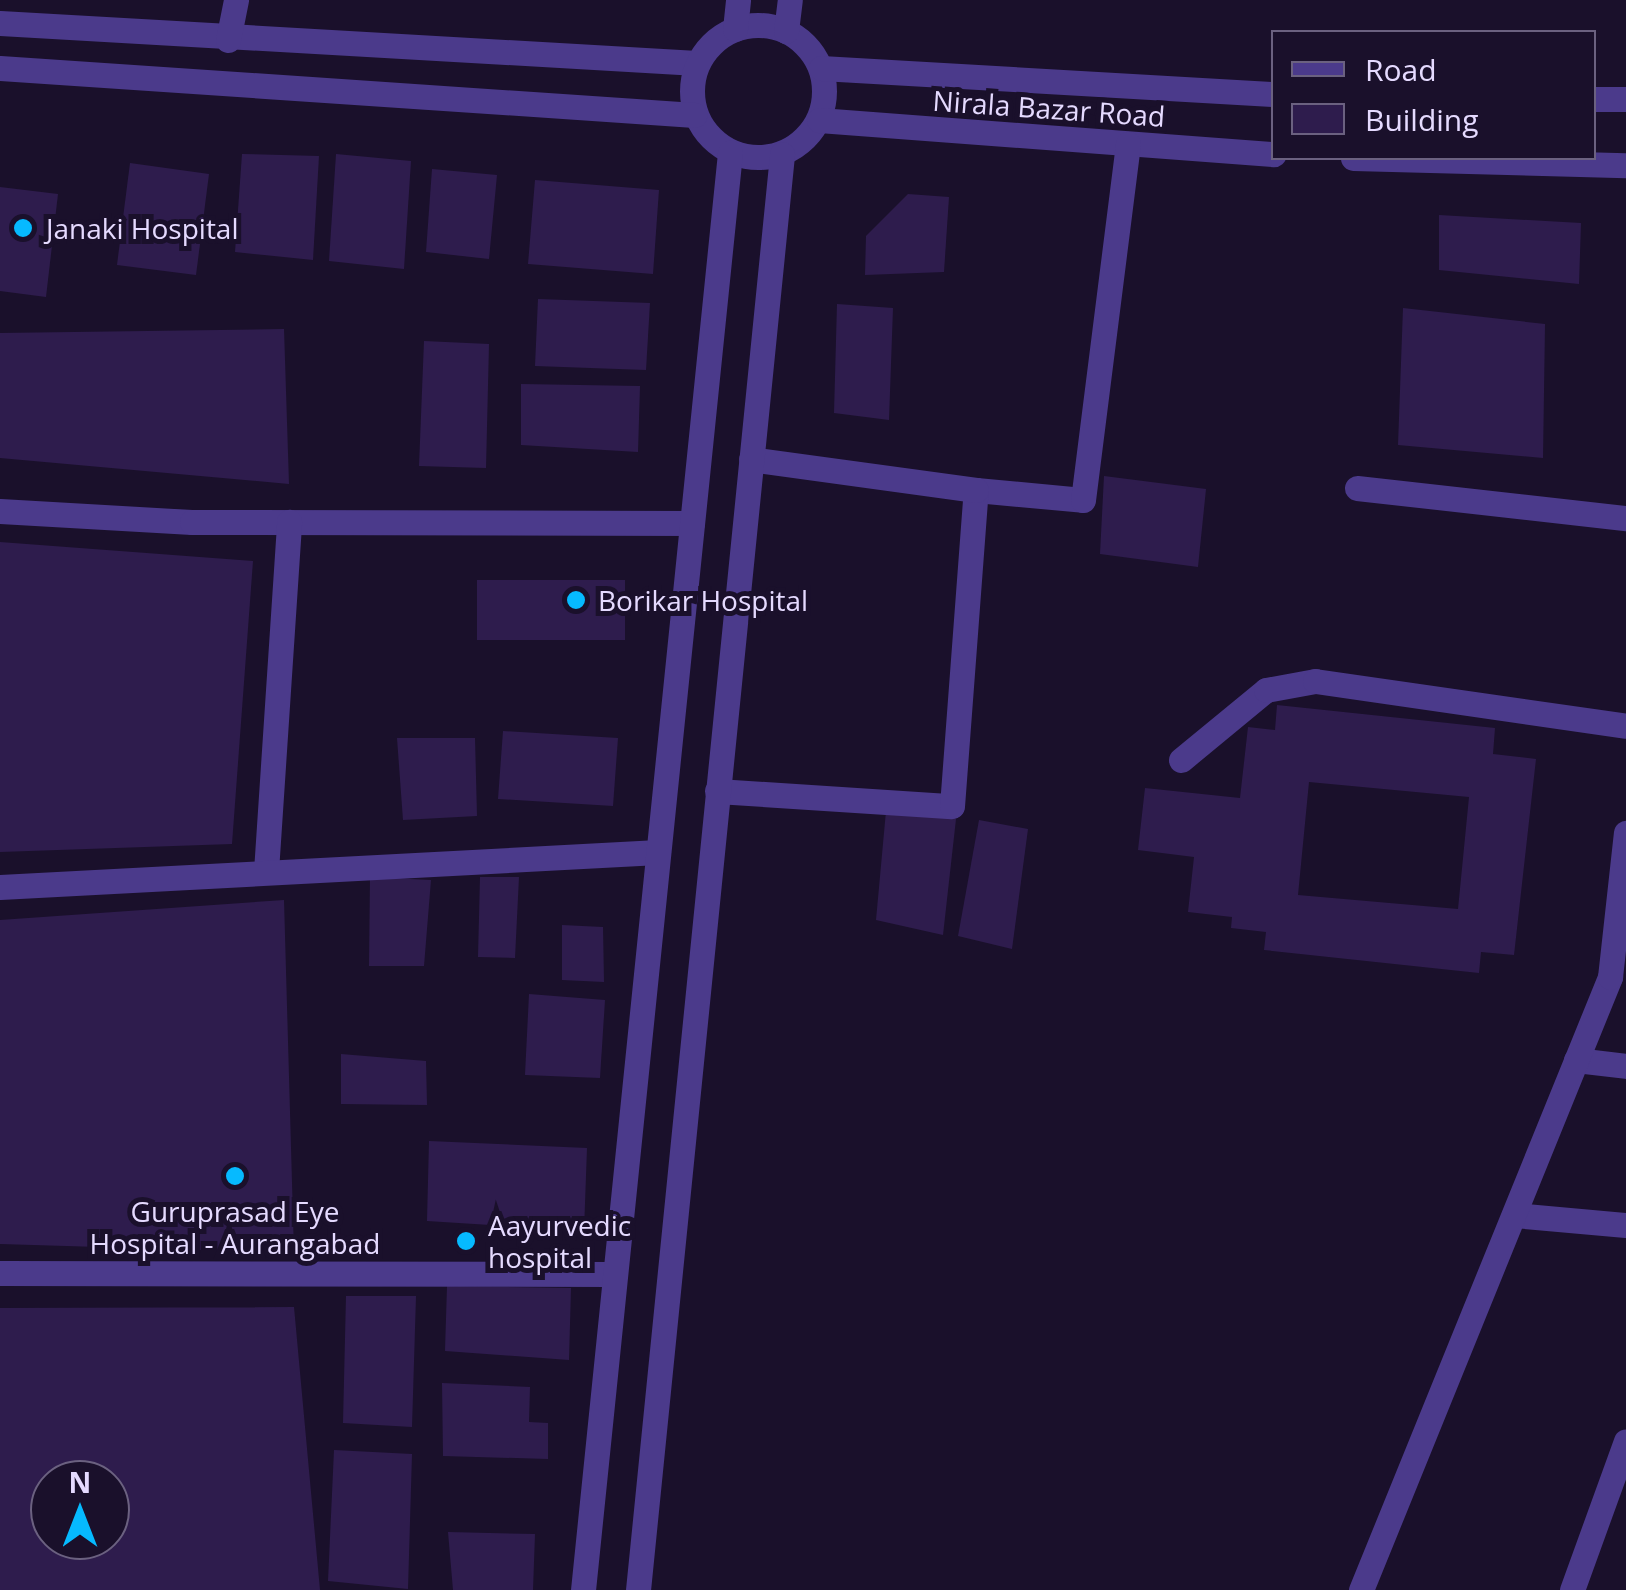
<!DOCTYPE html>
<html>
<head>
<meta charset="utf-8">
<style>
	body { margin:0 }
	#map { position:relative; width:1626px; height:1590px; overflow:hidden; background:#1a102b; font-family:"Open Sans",sans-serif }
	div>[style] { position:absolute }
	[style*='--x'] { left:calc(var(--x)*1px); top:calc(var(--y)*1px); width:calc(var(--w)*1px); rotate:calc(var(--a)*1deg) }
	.building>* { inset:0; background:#2e1c4d }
	.minor>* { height:25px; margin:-12.5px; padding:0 12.5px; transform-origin:12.5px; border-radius:12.5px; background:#4b3a8b }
	.minor>.ring { margin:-12.5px; padding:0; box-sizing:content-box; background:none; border:25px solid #4b3a8b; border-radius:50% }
	.dots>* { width:28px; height:28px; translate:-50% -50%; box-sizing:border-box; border:5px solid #1a102b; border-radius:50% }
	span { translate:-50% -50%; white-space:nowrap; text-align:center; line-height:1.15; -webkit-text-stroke:10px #1a102b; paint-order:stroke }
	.street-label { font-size:28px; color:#e5daff }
	.poi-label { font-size:28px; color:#e5daff }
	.left { translate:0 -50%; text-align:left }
	.legend { position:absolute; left:1271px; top:30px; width:325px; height:130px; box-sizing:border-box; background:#1a102b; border:2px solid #6b6180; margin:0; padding:12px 18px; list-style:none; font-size:30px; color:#e5daff }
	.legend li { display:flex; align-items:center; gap:20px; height:50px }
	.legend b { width:50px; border:2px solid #6b6180 }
	.north { position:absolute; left:30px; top:1460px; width:100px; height:100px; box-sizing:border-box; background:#1a102b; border:2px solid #6b6180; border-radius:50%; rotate:0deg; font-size:28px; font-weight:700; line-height:40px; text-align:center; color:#e5daff }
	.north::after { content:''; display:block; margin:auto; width:35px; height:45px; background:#06baff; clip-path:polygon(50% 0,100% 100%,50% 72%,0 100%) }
</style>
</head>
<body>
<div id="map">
	<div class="building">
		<div style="clip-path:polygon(242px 154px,319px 156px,313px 260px,235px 252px)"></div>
		<div style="clip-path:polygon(336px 154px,411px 161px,404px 269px,329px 261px)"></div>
		<div style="clip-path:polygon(130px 163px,209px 174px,196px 275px,117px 265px)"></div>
		<div style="clip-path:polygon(432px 169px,497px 175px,489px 259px,426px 252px)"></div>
		<div style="clip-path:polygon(535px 180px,659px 190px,653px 274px,528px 264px)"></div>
		<div style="clip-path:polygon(0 187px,58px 194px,46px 297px,0 291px)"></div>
		<div style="clip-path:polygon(908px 194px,949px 197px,944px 272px,865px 275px,866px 236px)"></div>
		<div style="clip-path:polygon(1439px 215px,1581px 223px,1579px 284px,1439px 270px)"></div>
		<div style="clip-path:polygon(538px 299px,650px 303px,646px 370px,535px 366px)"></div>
		<div style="clip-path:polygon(837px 304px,893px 308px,889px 420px,834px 413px)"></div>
		<div style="clip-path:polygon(1403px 308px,1545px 324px,1543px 458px,1398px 445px)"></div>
		<div style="clip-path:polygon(284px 329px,289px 484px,0 458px,0 333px)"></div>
		<div style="clip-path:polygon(424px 341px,489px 344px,486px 468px,419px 466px)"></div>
		<div style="clip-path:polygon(521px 384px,640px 386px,638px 452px,521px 445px)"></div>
		<div style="clip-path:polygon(1104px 476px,1206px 489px,1198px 567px,1100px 554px)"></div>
		<div style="clip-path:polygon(0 542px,253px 561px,232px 844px,0 852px)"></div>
		<div style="clip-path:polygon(477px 580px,625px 580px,625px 640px,477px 640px)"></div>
		<div style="clip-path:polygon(evenodd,1277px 705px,1495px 728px,1493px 754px,1536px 759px,1514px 955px,1481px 952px,1479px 973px,1264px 950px,1266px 932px,1231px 928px,1232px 917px,1188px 912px,1194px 857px,1138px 850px,1145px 788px,1240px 798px,1248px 727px,1275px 730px,1277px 705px,1309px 782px,1469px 797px,1458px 909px,1298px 895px,1309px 782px)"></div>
		<div style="clip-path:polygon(503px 731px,618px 738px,613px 806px,498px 799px)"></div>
		<div style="clip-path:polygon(397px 738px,475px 738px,477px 816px,403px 820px)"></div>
		<div style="clip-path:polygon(886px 811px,956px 819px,943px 935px,876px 920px)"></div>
		<div style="clip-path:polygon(979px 820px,1028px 829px,1012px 949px,958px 936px)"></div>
		<div style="clip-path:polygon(370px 877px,431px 880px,424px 966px,369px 966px)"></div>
		<div style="clip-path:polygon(480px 877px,519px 877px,515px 958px,478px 957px)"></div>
		<div style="clip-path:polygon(284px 900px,294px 1253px,0 1244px,0 920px)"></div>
		<div style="clip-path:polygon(562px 925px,603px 927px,604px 982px,562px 980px)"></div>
		<div style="clip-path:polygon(529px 994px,605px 1000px,600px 1078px,525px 1075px)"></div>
		<div style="clip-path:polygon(341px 1054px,426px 1061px,427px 1105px,341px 1104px)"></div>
		<div style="clip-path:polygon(429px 1141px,587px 1148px,584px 1231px,427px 1221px)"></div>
		<div style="clip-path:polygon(447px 1286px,571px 1288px,569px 1360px,445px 1351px)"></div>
		<div style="clip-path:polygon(346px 1296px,416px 1296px,412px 1427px,343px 1423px)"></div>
		<div style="clip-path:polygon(evenodd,294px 1307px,320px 1590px,0 1590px,0 1308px,294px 1307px,50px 1480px,110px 1480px,110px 1540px,50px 1540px,50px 1480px)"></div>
		<div style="clip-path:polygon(442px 1383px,530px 1387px,529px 1422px,548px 1423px,548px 1459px,443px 1456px)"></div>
		<div style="clip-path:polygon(334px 1450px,412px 1454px,408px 1589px,328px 1581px)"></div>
		<div style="clip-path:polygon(448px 1532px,535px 1534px,533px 1590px,453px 1590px)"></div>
	</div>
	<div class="minor">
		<div style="--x:0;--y:23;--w:698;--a:3.28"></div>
		<div class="ring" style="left:692px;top:25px;width:107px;height:107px"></div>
		<div style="--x:735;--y:29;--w:29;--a:-84"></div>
		<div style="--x:786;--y:31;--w:31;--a:-83"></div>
		<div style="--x:228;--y:40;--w:41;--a:-78.7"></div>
		<div style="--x:0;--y:68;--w:696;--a:3.87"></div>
		<div style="--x:821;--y:68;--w:454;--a:3.3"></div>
		<div style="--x:1594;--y:99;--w:32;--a:0"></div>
		<div style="--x:819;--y:120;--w:456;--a:4.3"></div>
		<div style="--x:1353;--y:158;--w:273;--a:1.5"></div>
		<div style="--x:1357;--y:488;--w:271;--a:6.4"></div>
		<div style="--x:976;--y:490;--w:107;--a:5.3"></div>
		<div style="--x:1083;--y:500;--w:359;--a:-82.8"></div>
		<div style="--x:0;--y:511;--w:192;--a:3.3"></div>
		<div style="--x:192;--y:522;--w:500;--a:0.11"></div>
		<div style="--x:1181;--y:760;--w:110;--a:-39.5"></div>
		<div style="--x:1266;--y:690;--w:50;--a:-10.4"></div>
		<div style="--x:1315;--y:681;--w:314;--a:8.2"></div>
		<div style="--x:717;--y:791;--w:235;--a:3.7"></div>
		<div style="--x:952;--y:806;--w:317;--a:-85.7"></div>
		<div style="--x:976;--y:490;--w:227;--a:-172.2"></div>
		<div style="--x:266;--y:871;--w:350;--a:-86.2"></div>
		<div style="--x:0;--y:887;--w:659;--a:-3.04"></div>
		<div style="--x:1576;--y:1060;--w:50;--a:6.8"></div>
		<div style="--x:1514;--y:1215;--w:112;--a:5.1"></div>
		<div style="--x:0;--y:1273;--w:613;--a:0.09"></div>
		<div style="--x:583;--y:1590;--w:1445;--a:-84.16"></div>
		<div style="--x:638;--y:1590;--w:1443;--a:-84.27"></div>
		<div style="--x:1361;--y:1590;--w:662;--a:-67.89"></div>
		<div style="--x:1610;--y:977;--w:145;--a:-83.7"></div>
		<div style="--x:1572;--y:1590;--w:158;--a:-70.1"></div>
	</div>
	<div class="dots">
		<div style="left:23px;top:228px;background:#06baff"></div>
		<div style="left:576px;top:600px;background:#06baff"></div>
		<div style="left:235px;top:1176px;background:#06baff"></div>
		<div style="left:466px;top:1241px;background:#06baff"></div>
	</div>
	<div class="street-label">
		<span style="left:1049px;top:108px;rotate:4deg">Nirala Bazar Road</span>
	</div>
	<div class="poi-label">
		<span class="left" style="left:46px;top:228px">Janaki Hospital</span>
		<span class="left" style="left:598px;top:600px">Borikar Hospital</span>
		<span style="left:235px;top:1227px">Guruprasad Eye<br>Hospital - Aurangabad</span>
		<span class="left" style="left:488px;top:1241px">Aayurvedic<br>hospital</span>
	</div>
	<ul class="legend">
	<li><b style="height:12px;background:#4b3a8b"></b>Road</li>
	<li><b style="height:28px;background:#2e1c4d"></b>Building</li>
	</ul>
	<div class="north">N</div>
</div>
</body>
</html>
